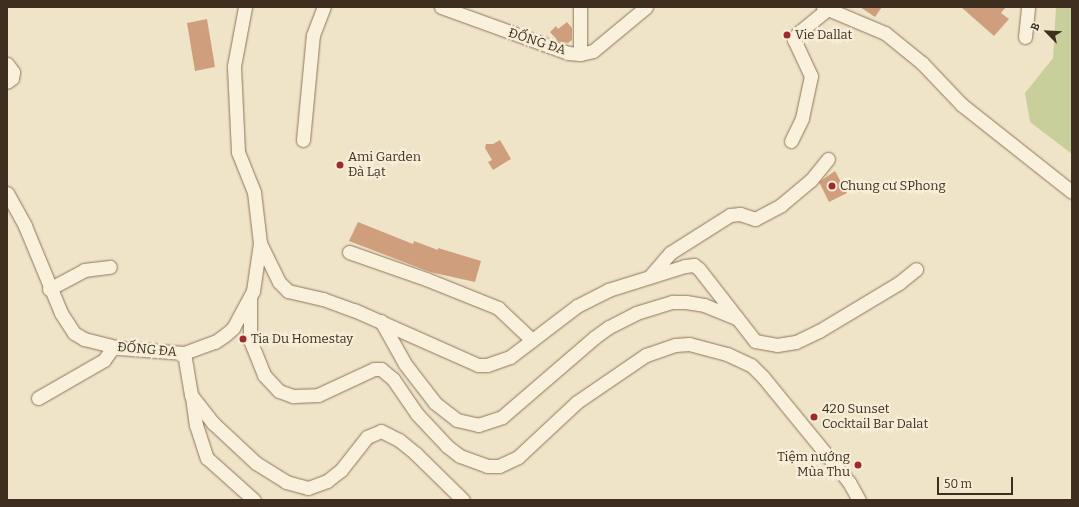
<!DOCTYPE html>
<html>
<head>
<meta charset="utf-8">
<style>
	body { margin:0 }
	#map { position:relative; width:1079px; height:507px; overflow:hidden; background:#f0e4c8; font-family:Bitter,serif }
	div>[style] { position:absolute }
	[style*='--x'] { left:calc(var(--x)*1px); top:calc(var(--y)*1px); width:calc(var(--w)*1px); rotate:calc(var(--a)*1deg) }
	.green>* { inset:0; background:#c9cf9b }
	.building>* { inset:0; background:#cf9f7d }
	.roads { filter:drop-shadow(0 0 1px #8d765c) drop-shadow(0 0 1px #8d765c) }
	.minor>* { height:13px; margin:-6.5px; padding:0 6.5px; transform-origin:6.5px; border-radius:6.5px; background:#faf1dc }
	.dots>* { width:11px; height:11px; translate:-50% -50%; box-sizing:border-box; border:2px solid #f7eed8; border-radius:50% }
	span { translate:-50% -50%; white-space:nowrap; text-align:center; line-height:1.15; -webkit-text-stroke:4px #f7eed8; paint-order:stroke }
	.poi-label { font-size:13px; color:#3d2e20 }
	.left { translate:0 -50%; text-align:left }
	.right { translate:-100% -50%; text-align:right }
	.street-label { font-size:13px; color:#3d2e20 }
	.frame { position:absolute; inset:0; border:8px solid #3d2e20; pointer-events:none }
	.north { position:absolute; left:1027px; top:12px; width:40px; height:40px; -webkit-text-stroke:3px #f7eed8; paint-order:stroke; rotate:294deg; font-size:11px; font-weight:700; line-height:16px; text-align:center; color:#3d2e20 }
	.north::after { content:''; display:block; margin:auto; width:14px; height:18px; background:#3d2e20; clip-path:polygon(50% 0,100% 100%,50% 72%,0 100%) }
	.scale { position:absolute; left:937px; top:477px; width:76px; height:18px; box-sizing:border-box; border:2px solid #3d2e20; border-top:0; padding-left:5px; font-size:12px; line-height:14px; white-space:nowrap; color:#3d2e20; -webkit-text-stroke:3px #f7eed8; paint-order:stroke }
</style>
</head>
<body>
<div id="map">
	<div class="green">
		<div style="clip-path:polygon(1056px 7px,1072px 7px,1072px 154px,1030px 122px,1025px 93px,1053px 58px)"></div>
	</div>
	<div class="building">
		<div style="clip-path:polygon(860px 7px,882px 7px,875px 17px)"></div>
		<div style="clip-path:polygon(961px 7px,1006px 7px,1001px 13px,1009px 19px,994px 36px)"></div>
		<div style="clip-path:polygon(207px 19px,215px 67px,195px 71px,187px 23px)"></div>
		<div style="clip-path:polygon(567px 22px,572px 28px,572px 40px,568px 43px,558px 41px,550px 32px,556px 26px,558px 29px)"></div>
		<div style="clip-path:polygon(500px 140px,511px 159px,493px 170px,488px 162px,492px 160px,485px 148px,486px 144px,493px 144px)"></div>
		<div style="clip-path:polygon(835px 171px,847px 193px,829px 202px,819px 182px)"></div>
		<div style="clip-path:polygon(358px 222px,413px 244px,414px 241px,438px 250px,438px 248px,481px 261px,475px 282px,430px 272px,349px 241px)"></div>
	</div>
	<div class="roads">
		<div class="minor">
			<div style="--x:441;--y:7;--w:135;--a:19.9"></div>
			<div style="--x:568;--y:53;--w:12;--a:5"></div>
			<div style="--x:580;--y:54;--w:13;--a:-13"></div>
			<div style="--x:593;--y:51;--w:69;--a:-39.7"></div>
			<div style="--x:580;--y:7;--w:47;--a:90"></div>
			<div style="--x:823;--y:7;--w:67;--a:22.8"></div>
			<div style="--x:885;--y:33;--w:48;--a:39"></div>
			<div style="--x:922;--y:63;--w:58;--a:46.4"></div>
			<div style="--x:962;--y:105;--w:140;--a:38.3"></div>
			<div style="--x:1025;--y:37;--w:30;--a:-84"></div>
			<div style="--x:7;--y:64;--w:10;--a:53"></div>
			<div style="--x:13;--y:72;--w:6;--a:99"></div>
			<div style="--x:12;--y:78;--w:6;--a:141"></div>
			<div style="--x:303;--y:140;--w:105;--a:-84.6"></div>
			<div style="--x:313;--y:35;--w:30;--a:-69"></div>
			<div style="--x:791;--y:141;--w:25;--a:-64"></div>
			<div style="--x:802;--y:118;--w:43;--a:-77.9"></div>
			<div style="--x:811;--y:76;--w:40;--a:-115"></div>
			<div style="--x:794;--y:40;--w:8;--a:-60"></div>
			<div style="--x:798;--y:33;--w:38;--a:-39"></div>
			<div style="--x:7;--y:193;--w:38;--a:61"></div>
			<div style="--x:25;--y:226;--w:94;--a:67.5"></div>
			<div style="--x:61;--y:313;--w:24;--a:57"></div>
			<div style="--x:74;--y:333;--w:12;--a:31"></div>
			<div style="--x:84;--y:339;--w:36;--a:14"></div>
			<div style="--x:119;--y:348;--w:65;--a:4.4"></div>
			<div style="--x:184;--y:353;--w:33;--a:-20"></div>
			<div style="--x:215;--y:342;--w:12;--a:-35"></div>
			<div style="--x:225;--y:335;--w:11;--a:-41"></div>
			<div style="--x:233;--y:328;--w:42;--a:-61.6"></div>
			<div style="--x:253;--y:291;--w:49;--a:-81.7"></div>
			<div style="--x:260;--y:243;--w:51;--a:-96.7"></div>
			<div style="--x:254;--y:192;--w:43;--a:-111.8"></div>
			<div style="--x:238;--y:152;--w:86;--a:-92.7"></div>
			<div style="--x:234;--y:66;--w:60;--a:-79.4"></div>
			<div style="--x:260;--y:243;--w:43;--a:64"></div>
			<div style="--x:279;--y:282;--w:13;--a:45"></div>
			<div style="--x:288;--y:291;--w:36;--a:13"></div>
			<div style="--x:323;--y:299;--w:33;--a:20"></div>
			<div style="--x:354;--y:310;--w:136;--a:23.9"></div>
			<div style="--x:478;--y:365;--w:9;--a:0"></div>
			<div style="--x:487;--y:365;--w:24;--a:-19"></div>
			<div style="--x:510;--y:357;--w:84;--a:-37.3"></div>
			<div style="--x:577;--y:306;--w:35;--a:-27"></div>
			<div style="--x:608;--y:290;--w:81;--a:-17.3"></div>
			<div style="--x:685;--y:266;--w:9;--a:-6"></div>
			<div style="--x:694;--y:265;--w:6;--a:39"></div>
			<div style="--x:699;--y:269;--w:91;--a:52.1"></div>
			<div style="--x:755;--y:341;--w:22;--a:10"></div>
			<div style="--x:777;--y:345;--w:19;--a:-9"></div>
			<div style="--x:796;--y:342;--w:25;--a:-26"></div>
			<div style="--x:819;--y:331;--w:93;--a:-31"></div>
			<div style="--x:899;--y:283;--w:22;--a:-39"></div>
			<div style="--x:349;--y:252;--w:82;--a:19.3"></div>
			<div style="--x:426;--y:279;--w:78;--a:21.9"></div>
			<div style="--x:498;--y:308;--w:47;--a:43.3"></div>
			<div style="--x:651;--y:275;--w:29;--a:-49"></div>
			<div style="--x:670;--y:253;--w:71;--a:-32.3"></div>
			<div style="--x:730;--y:215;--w:10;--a:-6"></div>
			<div style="--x:740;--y:214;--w:16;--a:18"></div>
			<div style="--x:755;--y:219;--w:30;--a:-28"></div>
			<div style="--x:781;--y:205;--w:39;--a:-40"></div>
			<div style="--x:811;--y:180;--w:27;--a:-51"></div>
			<div style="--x:49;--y:289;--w:40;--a:-28"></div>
			<div style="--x:84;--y:270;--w:26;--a:-7"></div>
			<div style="--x:250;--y:298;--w:42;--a:90"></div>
			<div style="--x:250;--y:340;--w:38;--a:68"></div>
			<div style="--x:264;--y:375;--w:22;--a:47"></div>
			<div style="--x:279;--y:391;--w:15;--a:20"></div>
			<div style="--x:293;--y:396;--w:25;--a:-2"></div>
			<div style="--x:318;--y:395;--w:62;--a:-24.9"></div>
			<div style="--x:374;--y:369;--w:7;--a:0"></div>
			<div style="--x:381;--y:369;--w:16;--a:40"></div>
			<div style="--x:393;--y:379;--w:42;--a:55.6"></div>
			<div style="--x:417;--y:414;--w:44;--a:46.8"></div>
			<div style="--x:447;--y:446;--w:16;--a:38"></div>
			<div style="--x:460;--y:456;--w:29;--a:20"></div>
			<div style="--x:487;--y:466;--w:12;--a:0"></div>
			<div style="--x:499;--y:466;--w:21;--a:-25"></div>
			<div style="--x:518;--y:457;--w:81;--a:-43"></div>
			<div style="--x:577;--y:402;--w:83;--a:-34.3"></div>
			<div style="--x:646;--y:355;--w:31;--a:-19"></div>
			<div style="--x:675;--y:345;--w:14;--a:-4"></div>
			<div style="--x:689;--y:344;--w:39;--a:15"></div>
			<div style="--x:727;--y:354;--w:26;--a:25"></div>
			<div style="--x:751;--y:365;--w:17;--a:45"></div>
			<div style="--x:763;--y:377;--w:136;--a:50.7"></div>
			<div style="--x:849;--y:482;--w:21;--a:61"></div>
			<div style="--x:381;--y:321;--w:49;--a:60.8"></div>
			<div style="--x:405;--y:364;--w:49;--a:52.4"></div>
			<div style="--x:435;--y:403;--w:28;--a:38"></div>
			<div style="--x:457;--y:420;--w:22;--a:13"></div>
			<div style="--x:478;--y:425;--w:25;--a:-18"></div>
			<div style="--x:502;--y:417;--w:123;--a:-40.7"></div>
			<div style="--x:595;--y:337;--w:17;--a:-36"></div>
			<div style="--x:609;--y:327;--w:30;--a:-27"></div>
			<div style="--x:636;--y:313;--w:38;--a:-17"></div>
			<div style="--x:672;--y:302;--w:14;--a:0"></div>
			<div style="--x:686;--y:302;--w:18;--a:9"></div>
			<div style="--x:704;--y:305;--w:35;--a:22"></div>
			<div style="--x:184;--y:353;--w:43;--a:80.5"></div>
			<div style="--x:191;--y:395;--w:36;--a:52"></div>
			<div style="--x:213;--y:423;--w:59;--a:42.9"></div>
			<div style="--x:256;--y:463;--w:36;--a:32"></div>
			<div style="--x:286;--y:482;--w:23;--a:15"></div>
			<div style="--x:308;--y:488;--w:20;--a:-20"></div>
			<div style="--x:327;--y:481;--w:18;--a:-38"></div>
			<div style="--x:341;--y:470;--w:42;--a:-51.8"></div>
			<div style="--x:367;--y:437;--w:15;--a:-23"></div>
			<div style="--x:381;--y:431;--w:20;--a:27"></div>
			<div style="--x:399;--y:440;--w:21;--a:39"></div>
			<div style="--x:415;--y:453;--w:67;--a:44.4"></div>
			<div style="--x:192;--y:397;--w:28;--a:82"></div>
			<div style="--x:196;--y:425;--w:35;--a:72"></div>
			<div style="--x:207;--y:458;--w:63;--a:41.8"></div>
			<div style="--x:38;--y:398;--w:76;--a:-29.9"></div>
			<div style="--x:104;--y:360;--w:16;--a:-55"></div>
		</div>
	</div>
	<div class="dots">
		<div style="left:787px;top:35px;background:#9e2a2b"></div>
		<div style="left:340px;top:165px;background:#9e2a2b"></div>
		<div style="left:832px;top:186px;background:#9e2a2b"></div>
		<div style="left:243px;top:339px;background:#9e2a2b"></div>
		<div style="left:814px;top:417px;background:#9e2a2b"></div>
		<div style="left:858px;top:465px;background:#9e2a2b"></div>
	</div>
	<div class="poi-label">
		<span class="left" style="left:795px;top:35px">Vie Dallat</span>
		<span class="left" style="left:348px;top:165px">Ami Garden<br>Đà Lạt</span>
		<span class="left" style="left:840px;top:186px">Chung cư SPhong</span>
		<span class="left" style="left:251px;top:339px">Tia Du Homestay</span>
		<span class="left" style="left:822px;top:417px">420 Sunset<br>Cocktail Bar Dalat</span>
		<span class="right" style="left:850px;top:465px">Tiệm nướng<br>Mùa Thu</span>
	</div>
	<div class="street-label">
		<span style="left:537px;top:42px;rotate:18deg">ĐỐNG ĐA</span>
		<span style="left:147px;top:350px;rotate:5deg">ĐỐNG ĐA</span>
	</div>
	<div class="frame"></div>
	<div class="north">B</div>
	<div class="scale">50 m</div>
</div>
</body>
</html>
